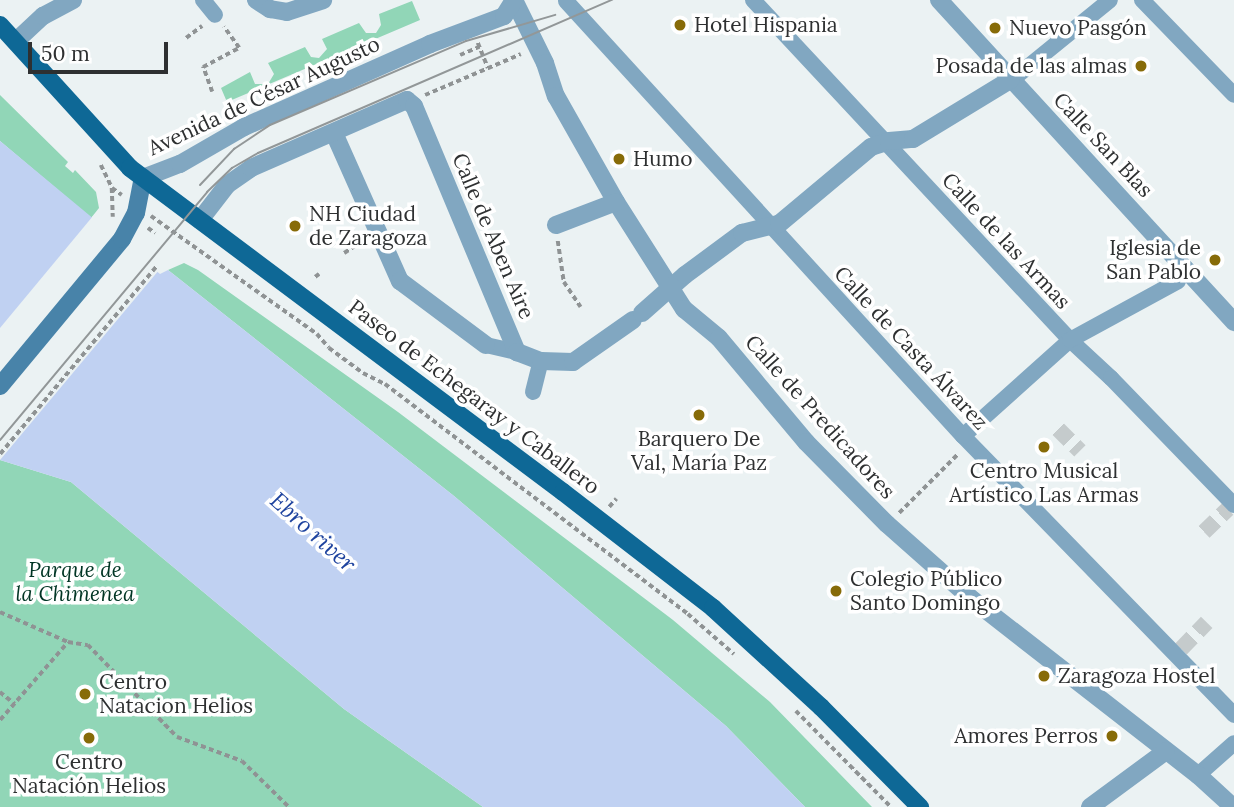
<!DOCTYPE html>
<html>
<head>
<meta charset="utf-8">
<style>
	body { margin:0 }
	#map { position:relative; width:1234px; height:807px; overflow:hidden; background:#ebf2f3; font-family:Lora,serif }
	div>[style] { position:absolute }
	[style*='--x'] { left:calc(var(--x)*1px); top:calc(var(--y)*1px); width:calc(var(--w)*1px); rotate:calc(var(--a)*1deg) }
	.green>* { inset:0; background:#91d6b7 }
	.water>* { inset:0; background:#c0d1f2 }
	.pier>* { inset:0; background:#ebf2f3 }
	.pedestrian-tunnel>* { height:16px; margin-top:-8px; transform-origin:0; background:repeating-linear-gradient(90deg,#c5cbcc 0 16px,transparent 0 24px) }
	.path>* { height:3.5px; margin-top:-1.75px; transform-origin:0; background:repeating-linear-gradient(90deg,#8f9394 0 5px,transparent 0 8.5px) }
	.pedestrian>* { height:16px; margin:-8px; padding:0 8px; transform-origin:8px; border-radius:8px; background:#81a7c1 }
	.minor>* { height:18px; margin:-9px; padding:0 9px; transform-origin:9px; border-radius:9px; background:#81a7c1 }
	.secondary>* { height:18px; margin:-9px; padding:0 9px; transform-origin:9px; border-radius:9px; background:#4883a9 }
	.primary>* { height:18px; margin:-9px; padding:0 9px; transform-origin:9px; border-radius:9px; background:#0e6896 }
	.tram>* { height:2px; margin:-1px; padding:0 1px; transform-origin:1px; border-radius:1px; background:#929798 }
	.dots>* { width:19px; height:19px; translate:-50% -50%; box-sizing:border-box; border:4px solid #fff; border-radius:50% }
	span { translate:-50% -50%; white-space:nowrap; text-align:center; line-height:1.15; -webkit-text-stroke:7px #fff; paint-order:stroke }
	.poi-label { font-size:21px; color:#2e3031 }
	.left { translate:0 -50%; text-align:left }
	.right { translate:-100% -50%; text-align:right }
	.street-label { font-size:21px; color:#2e3031 }
	.park-label { font-size:21px; color:#003524; font-style:italic }
	.water-label { font-size:23px; color:#1d429e; font-style:italic }
	.scale { position:absolute; left:28px; top:42px; width:140px; height:32px; box-sizing:border-box; border:4px solid #2e3031; border-top:0; padding-left:9px; font-size:21px; line-height:24px; white-space:nowrap; color:#2e3031; -webkit-text-stroke:5px #fff; paint-order:stroke }
</style>
</head>
<body>
<div id="map">
	<div class="green">
		<div style="clip-path:polygon(412px 1px,420px 20px,227px 102px,221px 88px,250px 72px,255px 84px,268px 84px,274px 74px,268px 63px,305px 47px,311px 57px,319px 58px,327px 49px,322px 39px,359px 23px,366px 33px,376px 33px,381px 25px,379px 14px)"></div>
		<div style="clip-path:polygon(0 95px,68px 162px,65px 166px,73px 173px,75px 170px,96px 192px,99px 208px,91px 218px,0 141px)"></div>
		<div style="clip-path:polygon(184px 263px,198px 270px,398px 412px,673px 620px,770px 702px,872px 807px,805px 807px,726px 726px,454px 496px,168px 270px)"></div>
		<div style="clip-path:polygon(0 460px,71px 482px,344px 709px,483px 807px,0 807px)"></div>
	</div>
	<div class="water">
		<div style="clip-path:polygon(0 141px,160px 274px,168px 270px,454px 496px,726px 726px,805px 807px,483px 807px,344px 709px,71px 482px,0 460px)"></div>
	</div>
	<div class="pier">
		<div style="clip-path:polygon(93px 216px,159px 270px,0 460px,0 328px)"></div>
	</div>
	<div class="pedestrian-tunnel">
		<div style="--x:1058;--y:429;--w:31;--a:45"></div>
		<div style="--x:1204;--y:532;--w:33;--a:-44"></div>
		<div style="--x:1181;--y:649;--w:37;--a:-46"></div>
	</div>
	<div class="path">
		<div style="--x:186;--y:38;--w:20;--a:-37"></div>
		<div style="--x:478;--y:43;--w:27;--a:68"></div>
		<div style="--x:460;--y:55;--w:21;--a:-23"></div>
		<div style="--x:212;--y:92;--w:27;--a:-110"></div>
		<div style="--x:203;--y:67;--w:41;--a:-27.8"></div>
		<div style="--x:239;--y:48;--w:26;--a:-126"></div>
		<div style="--x:425;--y:95;--w:104;--a:-23.1"></div>
		<div style="--x:101;--y:165;--w:25;--a:64"></div>
		<div style="--x:112;--y:188;--w:29;--a:88"></div>
		<div style="--x:112;--y:188;--w:12;--a:35"></div>
		<div style="--x:151;--y:216;--w:204;--a:35.4"></div>
		<div style="--x:317;--y:334;--w:18;--a:49"></div>
		<div style="--x:329;--y:348;--w:42;--a:36.3"></div>
		<div style="--x:363;--y:373;--w:25;--a:27"></div>
		<div style="--x:385;--y:384;--w:380;--a:37.2"></div>
		<div style="--x:688;--y:614;--w:61;--a:41"></div>
		<div style="--x:148;--y:228;--w:9;--a:36"></div>
		<div style="--x:558;--y:241;--w:41;--a:81.7"></div>
		<div style="--x:564;--y:282;--w:30;--a:56"></div>
		<div style="--x:344;--y:253;--w:24;--a:-33"></div>
		<div style="--x:315;--y:277;--w:5;--a:-37"></div>
		<div style="--x:498;--y:419;--w:8;--a:-30"></div>
		<div style="--x:0;--y:454;--w:244;--a:-50.2"></div>
		<div style="--x:609;--y:507;--w:11;--a:-49"></div>
		<div style="--x:899;--y:513;--w:83;--a:-45"></div>
		<div style="--x:0;--y:612;--w:74;--a:23.8"></div>
		<div style="--x:68;--y:642;--w:20;--a:9"></div>
		<div style="--x:88;--y:645;--w:128;--a:45.9"></div>
		<div style="--x:177;--y:737;--w:69;--a:20.3"></div>
		<div style="--x:242;--y:761;--w:66;--a:44.4"></div>
		<div style="--x:0;--y:692;--w:19;--a:39"></div>
		<div style="--x:796;--y:711;--w:135;--a:45.3"></div>
		<div style="--x:0;--y:720;--w:103;--a:-48.9"></div>
	</div>
	<div class="pedestrian">
		<div style="--x:203;--y:0;--w:19;--a:51"></div>
		<div style="--x:753;--y:0;--w:465;--a:47"></div>
		<div style="--x:1070;--y:340;--w:56;--a:42.8"></div>
		<div style="--x:1111;--y:378;--w:177;--a:45.9"></div>
		<div style="--x:1142;--y:0;--w:132;--a:45.9"></div>
		<div style="--x:566;--y:1;--w:589;--a:47.62"></div>
		<div style="--x:963;--y:436;--w:389;--a:45.8"></div>
		<div style="--x:1019;--y:74;--w:117;--a:-39.1"></div>
		<div style="--x:486;--y:345;--w:32;--a:13"></div>
		<div style="--x:533;--y:392;--w:32;--a:-76"></div>
		<div style="--x:963;--y:436;--w:144;--a:-41.9"></div>
		<div style="--x:1070;--y:340;--w:123;--a:-28.6"></div>
		<div style="--x:1198;--y:775;--w:48;--a:-41.6"></div>
	</div>
	<div class="minor">
		<div style="--x:256;--y:0;--w:17;--a:33"></div>
		<div style="--x:270;--y:9;--w:17;--a:10"></div>
		<div style="--x:287;--y:12;--w:38;--a:-18"></div>
		<div style="--x:514;--y:0;--w:70;--a:63.8"></div>
		<div style="--x:545;--y:63;--w:35;--a:72"></div>
		<div style="--x:556;--y:96;--w:122;--a:60.5"></div>
		<div style="--x:616;--y:202;--w:127;--a:57.6"></div>
		<div style="--x:684;--y:309;--w:45;--a:39.6"></div>
		<div style="--x:719;--y:338;--w:136;--a:50.1"></div>
		<div style="--x:806;--y:442;--w:115;--a:45.4"></div>
		<div style="--x:887;--y:524;--w:115;--a:41.5"></div>
		<div style="--x:973;--y:600;--w:285;--a:37.9"></div>
		<div style="--x:1198;--y:775;--w:47;--a:42.4"></div>
		<div style="--x:939;--y:0;--w:437;--a:47.5"></div>
		<div style="--x:16;--y:41;--w:37;--a:-43"></div>
		<div style="--x:43;--y:16;--w:34;--a:-28"></div>
		<div style="--x:334;--y:133;--w:162;--a:66"></div>
		<div style="--x:400;--y:281;--w:107;--a:36.7"></div>
		<div style="--x:143;--y:178;--w:40;--a:-21"></div>
		<div style="--x:180;--y:164;--w:74;--a:-30"></div>
		<div style="--x:244;--y:127;--w:204;--a:-24"></div>
		<div style="--x:430;--y:44;--w:79;--a:-20.7"></div>
		<div style="--x:504;--y:16;--w:19;--a:-58"></div>
		<div style="--x:200;--y:220;--w:44;--a:-52.4"></div>
		<div style="--x:227;--y:185;--w:29;--a:-35"></div>
		<div style="--x:251;--y:168;--w:170;--a:-23.6"></div>
		<div style="--x:407;--y:100;--w:9;--a:41"></div>
		<div style="--x:414;--y:106;--w:267;--a:67.3"></div>
		<div style="--x:517;--y:352;--w:26;--a:21"></div>
		<div style="--x:541;--y:361;--w:32;--a:2"></div>
		<div style="--x:573;--y:362;--w:73;--a:-35"></div>
		<div style="--x:556;--y:225;--w:64;--a:-21"></div>
		<div style="--x:642;--y:313;--w:57;--a:-41.5"></div>
		<div style="--x:685;--y:275;--w:71;--a:-36.4"></div>
		<div style="--x:742;--y:233;--w:38;--a:-14"></div>
		<div style="--x:779;--y:224;--w:120;--a:-39.9"></div>
		<div style="--x:871;--y:147;--w:19;--a:-18"></div>
		<div style="--x:889;--y:141;--w:24;--a:-5"></div>
		<div style="--x:913;--y:139;--w:114;--a:-31.3"></div>
		<div style="--x:1090;--y:807;--w:94;--a:-36.4"></div>
	</div>
	<div class="secondary">
		<div style="--x:0;--y:386;--w:191;--a:-50.3"></div>
		<div style="--x:122;--y:239;--w:30;--a:-62"></div>
		<div style="--x:136;--y:213;--w:36;--a:-79"></div>
	</div>
	<div class="primary">
		<div style="--x:0;--y:25;--w:193;--a:47.7"></div>
		<div style="--x:130;--y:168;--w:541;--a:36.81"></div>
		<div style="--x:563;--y:492;--w:190;--a:37.7"></div>
		<div style="--x:713;--y:608;--w:147;--a:42.5"></div>
		<div style="--x:821;--y:707;--w:141;--a:45.3"></div>
	</div>
	<div class="tram">
		<div style="--x:200;--y:185;--w:50;--a:-46.6"></div>
		<div style="--x:234;--y:149;--w:43;--a:-33.7"></div>
		<div style="--x:270;--y:125;--w:213;--a:-23.2"></div>
		<div style="--x:466;--y:41;--w:93;--a:-16.3"></div>
		<div style="--x:0;--y:440;--w:323;--a:-50.1"></div>
		<div style="--x:207;--y:192;--w:35;--a:-44"></div>
		<div style="--x:232;--y:168;--w:30;--a:-30"></div>
		<div style="--x:258;--y:153;--w:386;--a:-23.4"></div>
	</div>
	<div class="dots">
		<div style="left:680px;top:25px;background:#876b08"></div>
		<div style="left:995px;top:28px;background:#876b08"></div>
		<div style="left:1141px;top:66px;background:#876b08"></div>
		<div style="left:619px;top:159px;background:#876b08"></div>
		<div style="left:295px;top:226px;background:#876b08"></div>
		<div style="left:1215px;top:260px;background:#876b08"></div>
		<div style="left:699px;top:415px;background:#876b08"></div>
		<div style="left:1044px;top:447px;background:#876b08"></div>
		<div style="left:836px;top:591px;background:#876b08"></div>
		<div style="left:1044px;top:676px;background:#876b08"></div>
		<div style="left:85px;top:694px;background:#876b08"></div>
		<div style="left:1112px;top:736px;background:#876b08"></div>
		<div style="left:89px;top:738px;background:#876b08"></div>
	</div>
	<div class="poi-label">
		<span class="left" style="left:694px;top:25px">Hotel Hispania</span>
		<span class="left" style="left:1009px;top:28px">Nuevo Pasgón</span>
		<span class="right" style="left:1127px;top:66px">Posada de las almas</span>
		<span class="left" style="left:633px;top:159px">Humo</span>
		<span class="left" style="left:309px;top:226px">NH Ciudad<br>de Zaragoza</span>
		<span class="right" style="left:1201px;top:260px">Iglesia de<br>San Pablo</span>
		<span style="left:699px;top:451px">Barquero De<br>Val, María Paz</span>
		<span style="left:1044px;top:483px">Centro Musical<br>Artístico Las Armas</span>
		<span class="left" style="left:850px;top:591px">Colegio Público<br>Santo Domingo</span>
		<span class="left" style="left:1058px;top:676px">Zaragoza Hostel</span>
		<span class="left" style="left:99px;top:694px">Centro<br>Natacion Helios</span>
		<span class="right" style="left:1098px;top:736px">Amores Perros</span>
		<span style="left:89px;top:774px">Centro<br>Natación Helios</span>
	</div>
	<div class="street-label">
		<span style="left:264px;top:96px;rotate:-25deg">Avenida de César Augusto</span>
		<span style="left:1103px;top:145px;rotate:47deg">Calle San Blas</span>
		<span style="left:493px;top:236px;rotate:67deg">Calle de Aben Aire</span>
		<span style="left:1006px;top:241px;rotate:47deg">Calle de las Armas</span>
		<span style="left:911px;top:348px;rotate:47deg">Calle de Casta Álvarez</span>
		<span style="left:474px;top:397px;rotate:37deg">Paseo de Echegaray y Caballero</span>
		<span style="left:820px;top:417px;rotate:48deg">Calle de Predicadores</span>
	</div>
	<div class="park-label">
		<span style="left:75px;top:582px">Parque de<br>la Chimenea</span>
	</div>
	<div class="water-label">
		<span style="left:313px;top:532px;rotate:42deg">Ebro river</span>
	</div>
	<div class="scale">50 m</div>
</div>
</body>
</html>
